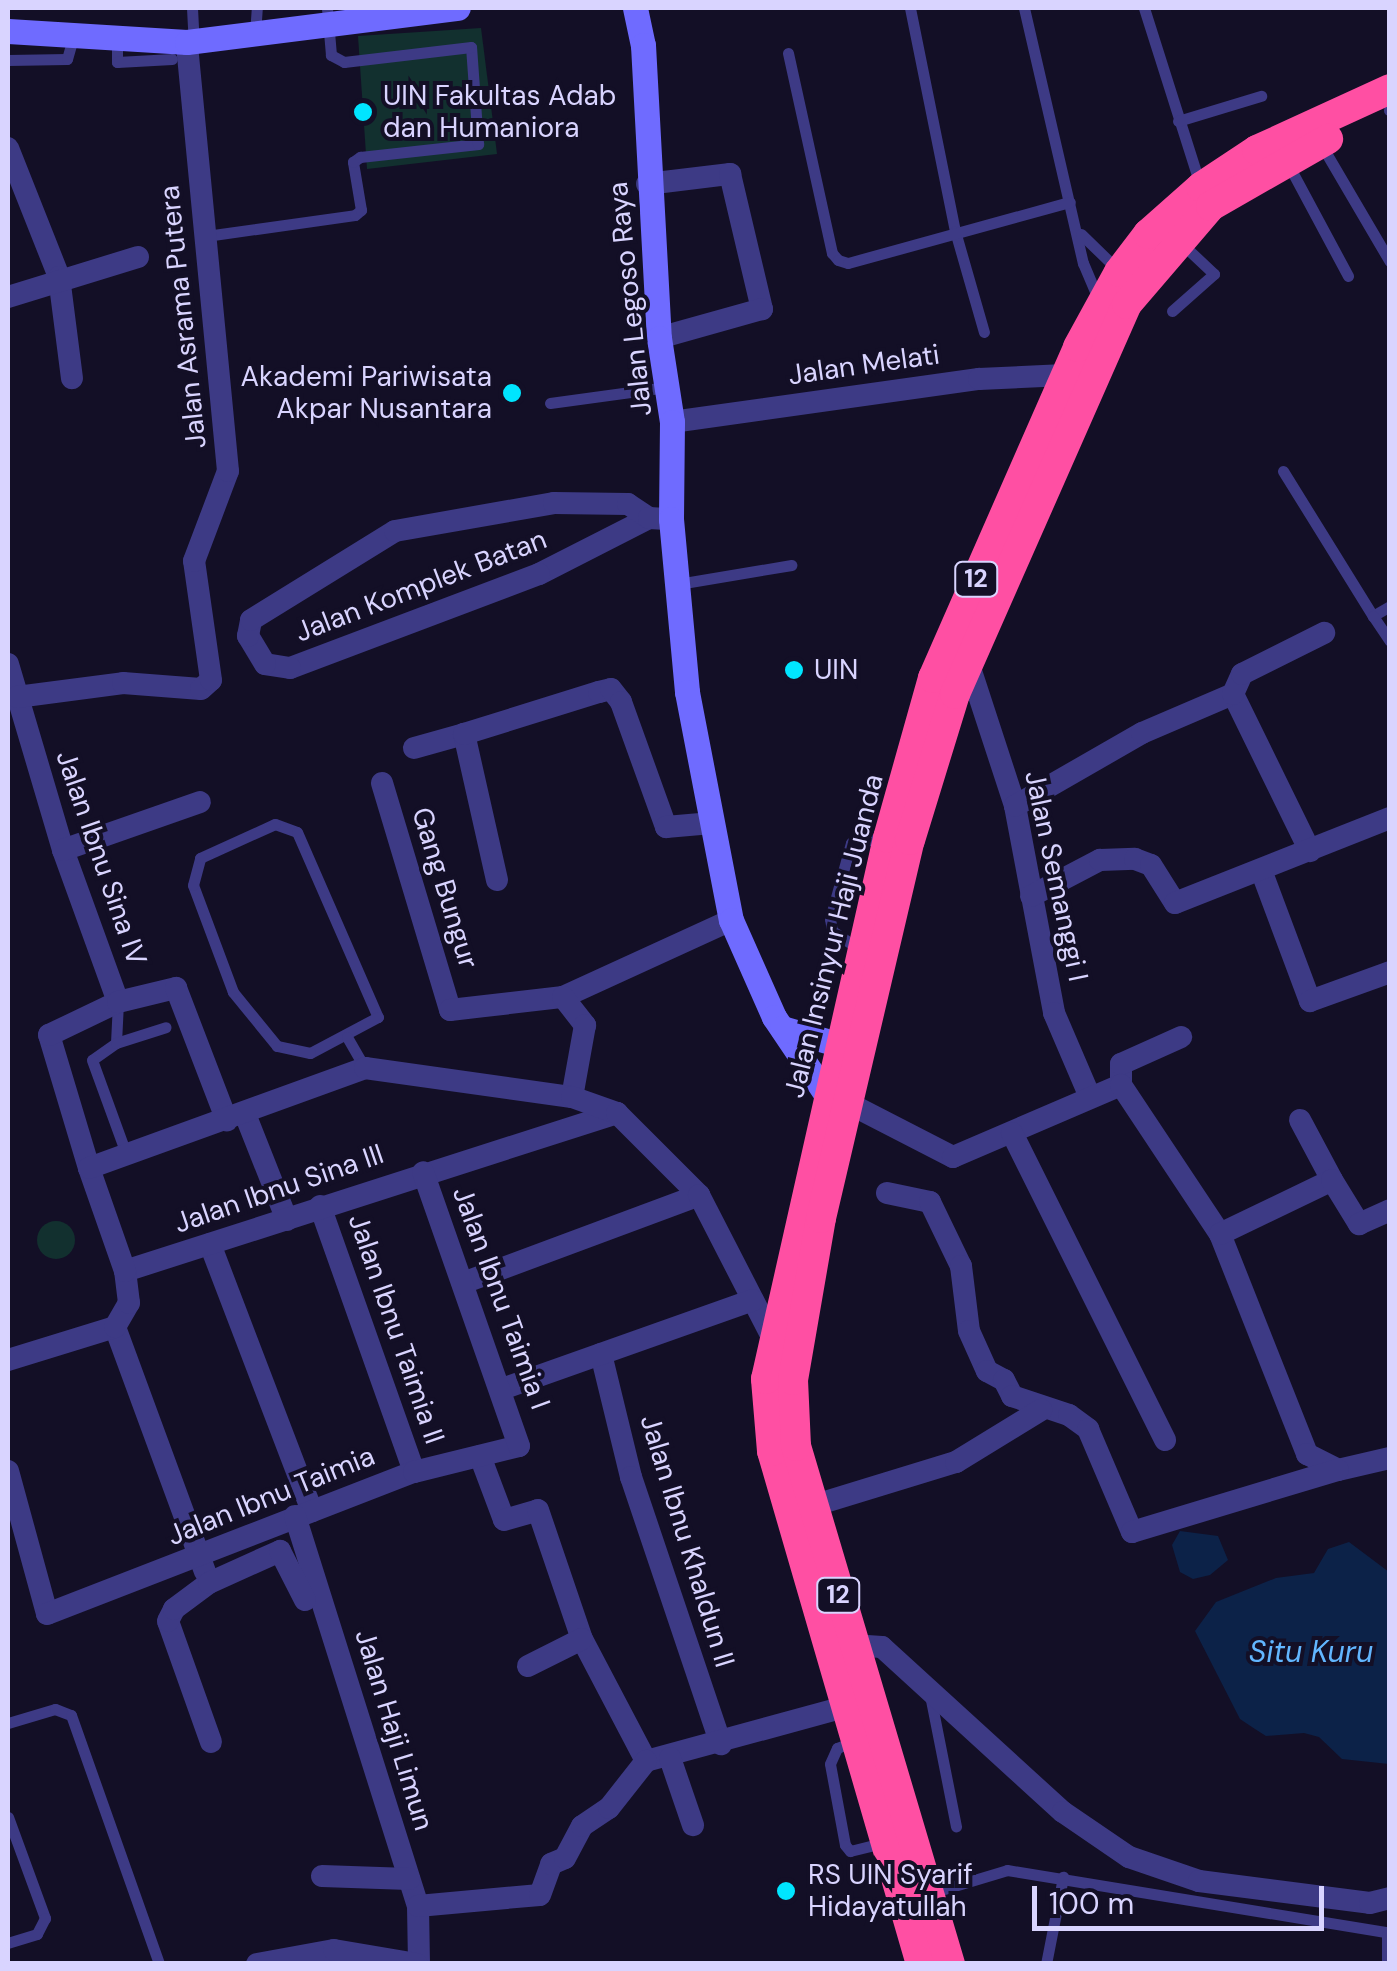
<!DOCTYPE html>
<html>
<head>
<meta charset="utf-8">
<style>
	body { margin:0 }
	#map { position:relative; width:1397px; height:1971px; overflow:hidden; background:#130f26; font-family:"DM Sans",sans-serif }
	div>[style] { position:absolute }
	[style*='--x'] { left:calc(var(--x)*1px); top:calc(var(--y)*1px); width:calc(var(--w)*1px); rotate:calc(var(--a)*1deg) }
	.green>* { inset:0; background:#12302f }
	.round { border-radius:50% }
	.water>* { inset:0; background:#0c2248 }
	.lane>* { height:11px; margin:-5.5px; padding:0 5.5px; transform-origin:5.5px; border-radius:5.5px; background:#3d3a85 }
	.street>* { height:22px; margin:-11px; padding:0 11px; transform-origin:11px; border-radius:11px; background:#3d3a85 }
	.secondary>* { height:25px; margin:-12.5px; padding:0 12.5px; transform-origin:12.5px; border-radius:12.5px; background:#6f6bff }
	.highway>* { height:30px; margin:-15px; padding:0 15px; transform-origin:15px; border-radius:15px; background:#ff4fa3 }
	.dots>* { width:28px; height:28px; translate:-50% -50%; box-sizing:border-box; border:5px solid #130f26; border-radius:50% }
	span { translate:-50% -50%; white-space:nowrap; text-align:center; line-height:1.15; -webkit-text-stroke:8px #130f26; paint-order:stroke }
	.shield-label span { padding:2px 8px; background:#130f26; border:2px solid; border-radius:8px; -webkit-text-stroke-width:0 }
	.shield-label { font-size:25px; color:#d9d4ff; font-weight:700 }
	.poi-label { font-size:28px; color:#d9d4ff }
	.left { translate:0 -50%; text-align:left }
	.right { translate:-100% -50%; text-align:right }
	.street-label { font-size:28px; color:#d9d4ff }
	.water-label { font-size:30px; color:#62b6ff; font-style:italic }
	.frame { position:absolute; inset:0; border:10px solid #d9d4ff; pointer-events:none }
	.scale { position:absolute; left:1032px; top:1886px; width:292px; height:45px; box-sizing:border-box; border:5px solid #d9d4ff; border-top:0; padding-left:12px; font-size:30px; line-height:35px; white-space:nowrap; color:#d9d4ff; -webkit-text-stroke:8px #130f26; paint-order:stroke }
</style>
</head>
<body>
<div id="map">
	<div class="green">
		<div style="clip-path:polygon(481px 28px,497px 154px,367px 169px,358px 36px)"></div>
		<div class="round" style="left:37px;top:1221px;width:38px;height:38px"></div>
	</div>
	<div class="water">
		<div style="clip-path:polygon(1180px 1531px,1218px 1536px,1228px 1560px,1210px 1575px,1193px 1579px,1180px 1572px,1172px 1545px)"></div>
		<div style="clip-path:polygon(1349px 1542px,1389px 1572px,1389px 1764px,1342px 1759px,1319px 1737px,1304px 1733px,1266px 1736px,1255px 1729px,1240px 1719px,1195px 1631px,1216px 1602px,1276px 1578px,1314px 1573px,1328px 1549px)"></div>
	</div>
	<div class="lane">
		<div style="--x:192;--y:8;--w:33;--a:87"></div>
		<div style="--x:910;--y:8;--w:227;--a:78.6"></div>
		<div style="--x:955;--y:231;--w:105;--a:74"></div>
		<div style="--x:1024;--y:8;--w:262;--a:77"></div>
		<div style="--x:1083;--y:263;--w:38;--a:67"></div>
		<div style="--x:1144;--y:8;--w:186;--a:72.4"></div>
		<div style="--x:255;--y:34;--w:26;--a:-86"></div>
		<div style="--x:117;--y:41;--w:21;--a:90"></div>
		<div style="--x:117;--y:62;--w:55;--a:-3.1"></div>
		<div style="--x:788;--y:53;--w:205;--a:77.6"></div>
		<div style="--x:832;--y:253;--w:9;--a:49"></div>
		<div style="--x:838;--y:260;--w:10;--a:17"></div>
		<div style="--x:848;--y:263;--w:230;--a:-15.4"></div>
		<div style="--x:8;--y:60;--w:59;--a:-1"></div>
		<div style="--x:67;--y:59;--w:22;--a:-74"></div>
		<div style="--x:1389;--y:110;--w:1;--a:0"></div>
		<div style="--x:1178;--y:121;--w:87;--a:-16.8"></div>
		<div style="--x:1322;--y:146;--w:134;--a:59.6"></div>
		<div style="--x:1288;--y:164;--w:127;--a:61.8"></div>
		<div style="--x:1081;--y:234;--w:50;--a:44.2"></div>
		<div style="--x:206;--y:236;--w:150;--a:-8"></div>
		<div style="--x:355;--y:215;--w:8;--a:-40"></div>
		<div style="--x:361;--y:210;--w:49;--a:-99.5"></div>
		<div style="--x:353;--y:162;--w:9;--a:-36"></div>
		<div style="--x:360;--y:157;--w:119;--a:-6.3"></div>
		<div style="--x:478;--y:144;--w:97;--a:-94.1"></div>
		<div style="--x:471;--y:47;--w:128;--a:173.3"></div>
		<div style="--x:344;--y:62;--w:15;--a:-152"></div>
		<div style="--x:331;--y:55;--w:47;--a:-94.9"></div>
		<div style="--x:1172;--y:311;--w:56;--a:-41.4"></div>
		<div style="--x:1214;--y:274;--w:47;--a:-136.7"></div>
		<div style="--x:550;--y:403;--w:118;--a:-7.8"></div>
		<div style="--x:1283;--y:471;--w:171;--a:58.2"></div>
		<div style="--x:678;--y:584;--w:115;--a:-9.5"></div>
		<div style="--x:1390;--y:606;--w:20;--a:150"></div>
		<div style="--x:1373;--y:616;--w:30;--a:56"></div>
		<div style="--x:275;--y:824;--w:23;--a:20"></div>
		<div style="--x:297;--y:832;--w:202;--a:66.4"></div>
		<div style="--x:378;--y:1017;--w:77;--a:152.1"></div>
		<div style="--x:310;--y:1053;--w:34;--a:-168"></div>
		<div style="--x:277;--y:1046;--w:70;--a:-129.2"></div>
		<div style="--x:233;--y:992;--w:114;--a:-110.5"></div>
		<div style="--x:193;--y:885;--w:28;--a:-75"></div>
		<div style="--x:200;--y:858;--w:82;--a:-24.4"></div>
		<div style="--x:862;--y:951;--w:36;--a:-146"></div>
		<div style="--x:832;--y:931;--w:12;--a:-99"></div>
		<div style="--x:830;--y:919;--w:79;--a:-74.6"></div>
		<div style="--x:851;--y:843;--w:36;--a:-9"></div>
		<div style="--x:118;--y:1002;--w:41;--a:92.8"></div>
		<div style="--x:116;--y:1043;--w:29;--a:145"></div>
		<div style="--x:92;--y:1060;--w:102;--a:70"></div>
		<div style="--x:347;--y:1037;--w:36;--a:60"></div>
		<div style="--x:116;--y:1043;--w:52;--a:-17.7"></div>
		<div style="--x:930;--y:1695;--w:134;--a:78.8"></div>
		<div style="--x:8;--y:1723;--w:49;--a:-16.6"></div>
		<div style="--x:55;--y:1709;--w:17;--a:21"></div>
		<div style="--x:71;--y:1715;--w:264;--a:70.5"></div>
		<div style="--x:856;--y:1741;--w:20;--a:160"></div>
		<div style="--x:837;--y:1748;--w:17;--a:114"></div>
		<div style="--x:830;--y:1764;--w:82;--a:79.5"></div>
		<div style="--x:845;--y:1845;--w:8;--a:50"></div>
		<div style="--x:850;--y:1851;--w:37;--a:-14"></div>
		<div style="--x:8;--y:1817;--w:108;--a:69.9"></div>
		<div style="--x:45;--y:1918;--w:18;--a:117"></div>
		<div style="--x:37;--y:1934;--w:30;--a:163"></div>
		<div style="--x:931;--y:1893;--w:79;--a:-16.8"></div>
		<div style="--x:1007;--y:1870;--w:388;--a:9.3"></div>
		<div style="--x:1387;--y:1935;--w:29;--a:90"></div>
		<div style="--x:1046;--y:1964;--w:89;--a:-78.9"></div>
	</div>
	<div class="street">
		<div style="--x:8;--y:148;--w:139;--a:68.4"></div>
		<div style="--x:59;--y:277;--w:102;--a:82.7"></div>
		<div style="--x:647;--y:184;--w:84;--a:-6.9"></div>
		<div style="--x:730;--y:174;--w:139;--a:76.7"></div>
		<div style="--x:762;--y:309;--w:107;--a:164.3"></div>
		<div style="--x:8;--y:297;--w:136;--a:-17.1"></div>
		<div style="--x:672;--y:422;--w:310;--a:-8"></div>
		<div style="--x:979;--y:379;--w:86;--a:-2.7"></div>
		<div style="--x:649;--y:518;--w:123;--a:153"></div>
		<div style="--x:539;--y:574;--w:266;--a:159.3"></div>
		<div style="--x:290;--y:668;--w:25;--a:-171"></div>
		<div style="--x:265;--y:664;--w:33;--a:-121"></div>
		<div style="--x:248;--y:636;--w:16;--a:-79"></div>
		<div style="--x:251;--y:620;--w:169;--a:-31.7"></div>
		<div style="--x:395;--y:531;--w:161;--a:-10"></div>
		<div style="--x:554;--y:503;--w:74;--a:0.8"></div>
		<div style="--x:628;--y:504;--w:25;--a:34"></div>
		<div style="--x:649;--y:518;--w:22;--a:3"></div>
		<div style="--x:8;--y:664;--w:194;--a:73.5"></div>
		<div style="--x:63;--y:850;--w:162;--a:70.1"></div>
		<div style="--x:969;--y:665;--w:148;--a:71.9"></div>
		<div style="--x:1015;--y:806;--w:211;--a:79.3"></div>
		<div style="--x:1054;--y:1013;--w:91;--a:66.8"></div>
		<div style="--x:1233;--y:694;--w:175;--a:63.9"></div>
		<div style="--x:17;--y:697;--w:107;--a:-7.5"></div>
		<div style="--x:123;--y:683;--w:78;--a:4.4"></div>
		<div style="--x:201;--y:689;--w:13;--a:-42"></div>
		<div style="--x:211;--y:680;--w:120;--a:-98.1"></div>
		<div style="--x:194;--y:561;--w:96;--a:-69.3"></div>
		<div style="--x:228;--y:471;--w:431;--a:-95.5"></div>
		<div style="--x:414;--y:748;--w:52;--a:-15.6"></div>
		<div style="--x:382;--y:783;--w:237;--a:73.3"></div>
		<div style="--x:450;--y:1010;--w:114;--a:-6.6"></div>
		<div style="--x:563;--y:997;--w:185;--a:-24.6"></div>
		<div style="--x:1015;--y:806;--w:146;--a:-29.9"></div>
		<div style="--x:1142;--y:733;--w:99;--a:-23.2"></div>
		<div style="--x:1233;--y:694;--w:22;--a:-66"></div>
		<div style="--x:1242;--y:674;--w:92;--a:-26.6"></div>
		<div style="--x:63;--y:850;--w:145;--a:-19.3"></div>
		<div style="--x:1261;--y:870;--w:140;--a:69.5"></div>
		<div style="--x:1310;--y:1001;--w:85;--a:-19.9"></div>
		<div style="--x:497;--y:880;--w:150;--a:-102.7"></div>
		<div style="--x:464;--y:734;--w:141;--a:-17.3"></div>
		<div style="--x:599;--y:692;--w:12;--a:-14"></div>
		<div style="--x:611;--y:689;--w:16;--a:52"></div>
		<div style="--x:621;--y:702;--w:133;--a:70.2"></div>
		<div style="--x:666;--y:827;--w:46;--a:-5"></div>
		<div style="--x:1031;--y:896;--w:78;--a:-27.6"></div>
		<div style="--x:1100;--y:860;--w:35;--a:-2"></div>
		<div style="--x:1135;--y:859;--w:17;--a:21"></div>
		<div style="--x:1151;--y:865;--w:45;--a:57.7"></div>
		<div style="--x:1175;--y:903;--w:231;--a:-21.6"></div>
		<div style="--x:563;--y:997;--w:36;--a:52"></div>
		<div style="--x:585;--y:1025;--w:73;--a:100.2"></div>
		<div style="--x:1121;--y:1085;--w:21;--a:-90"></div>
		<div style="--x:1121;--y:1064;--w:66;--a:-24.2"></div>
		<div style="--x:848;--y:1103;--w:118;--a:27.2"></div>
		<div style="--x:953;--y:1157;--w:183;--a:-23.2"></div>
		<div style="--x:1121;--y:1085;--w:179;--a:56.4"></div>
		<div style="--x:1220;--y:1234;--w:237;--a:68.4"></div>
		<div style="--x:1307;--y:1454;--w:35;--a:27"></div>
		<div style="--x:1338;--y:1470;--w:53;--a:-13"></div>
		<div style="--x:245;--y:1114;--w:114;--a:68.4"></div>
		<div style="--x:1300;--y:1120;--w:68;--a:61.9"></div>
		<div style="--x:1012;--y:1133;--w:343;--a:63.5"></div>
		<div style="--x:89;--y:1168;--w:139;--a:-106.7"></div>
		<div style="--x:49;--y:1035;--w:76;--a:-25.6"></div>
		<div style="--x:118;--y:1002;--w:60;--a:-13.6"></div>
		<div style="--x:176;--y:988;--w:142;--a:69"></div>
		<div style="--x:887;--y:1193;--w:44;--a:11.8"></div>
		<div style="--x:930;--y:1202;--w:71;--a:64.2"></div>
		<div style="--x:961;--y:1266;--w:65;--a:83"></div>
		<div style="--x:969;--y:1331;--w:44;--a:65.8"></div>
		<div style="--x:987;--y:1371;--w:19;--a:28"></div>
		<div style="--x:1004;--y:1380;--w:18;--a:63"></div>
		<div style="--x:1012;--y:1396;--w:60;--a:18.4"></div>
		<div style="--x:1069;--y:1415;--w:24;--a:36"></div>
		<div style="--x:1088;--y:1429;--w:112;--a:66.9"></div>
		<div style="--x:1132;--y:1532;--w:215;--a:-16.8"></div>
		<div style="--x:320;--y:1206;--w:282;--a:70.5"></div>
		<div style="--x:1220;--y:1234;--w:124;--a:-25.7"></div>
		<div style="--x:1332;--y:1180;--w:52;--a:58.5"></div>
		<div style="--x:1359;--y:1224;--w:34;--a:-24"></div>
		<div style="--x:210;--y:1244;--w:286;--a:69.1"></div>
		<div style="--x:125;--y:1271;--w:517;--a:-17.8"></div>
		<div style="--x:463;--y:1283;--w:252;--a:-20.4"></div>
		<div style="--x:115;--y:1327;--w:261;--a:69.8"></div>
		<div style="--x:601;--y:1354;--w:127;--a:76.3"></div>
		<div style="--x:631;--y:1477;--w:282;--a:71.4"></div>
		<div style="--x:8;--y:1360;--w:112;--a:-17.1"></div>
		<div style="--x:115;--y:1327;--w:28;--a:-60"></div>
		<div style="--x:129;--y:1303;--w:32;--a:-97"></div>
		<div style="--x:125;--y:1271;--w:109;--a:-109.3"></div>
		<div style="--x:89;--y:1168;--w:294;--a:-19.9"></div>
		<div style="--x:365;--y:1068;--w:209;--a:8"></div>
		<div style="--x:572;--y:1097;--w:48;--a:19.6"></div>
		<div style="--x:617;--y:1113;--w:116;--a:45"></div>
		<div style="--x:699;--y:1195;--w:160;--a:62.8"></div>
		<div style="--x:502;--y:1389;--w:266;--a:-19.5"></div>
		<div style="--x:480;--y:1456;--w:68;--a:69.4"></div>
		<div style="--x:504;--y:1520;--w:35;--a:-16"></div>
		<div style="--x:538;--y:1510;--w:136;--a:71.2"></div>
		<div style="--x:582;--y:1639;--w:138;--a:62.3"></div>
		<div style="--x:646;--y:1761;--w:206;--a:-15.2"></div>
		<div style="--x:8;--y:1471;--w:148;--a:74.7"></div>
		<div style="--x:47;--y:1614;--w:394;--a:-21.2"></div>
		<div style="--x:414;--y:1472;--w:108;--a:-13.9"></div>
		<div style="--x:519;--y:1446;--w:290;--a:-109.3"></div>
		<div style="--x:812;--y:1506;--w:151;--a:-17"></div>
		<div style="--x:956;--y:1462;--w:100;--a:-31.5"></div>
		<div style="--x:295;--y:1516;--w:409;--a:72.5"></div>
		<div style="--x:418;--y:1906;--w:58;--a:89"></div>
		<div style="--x:852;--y:1645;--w:30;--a:4"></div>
		<div style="--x:882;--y:1647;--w:245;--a:42.4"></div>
		<div style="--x:1063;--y:1812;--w:80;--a:34.3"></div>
		<div style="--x:1129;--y:1857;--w:74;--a:18.9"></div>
		<div style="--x:1199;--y:1881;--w:172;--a:7.3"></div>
		<div style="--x:1370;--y:1903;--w:21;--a:-14"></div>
		<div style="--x:528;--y:1666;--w:60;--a:-26.6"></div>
		<div style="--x:211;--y:1742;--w:128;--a:-109.6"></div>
		<div style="--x:168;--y:1621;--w:13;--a:-63"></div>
		<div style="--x:174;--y:1609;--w:44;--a:-36.6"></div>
		<div style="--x:209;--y:1583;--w:78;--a:-24.3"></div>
		<div style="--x:280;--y:1551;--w:55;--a:63"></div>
		<div style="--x:670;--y:1758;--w:71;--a:71.1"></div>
		<div style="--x:322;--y:1876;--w:87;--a:2"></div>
		<div style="--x:418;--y:1906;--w:122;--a:-5.2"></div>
		<div style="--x:540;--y:1895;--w:33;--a:-70"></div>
		<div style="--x:551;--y:1864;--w:15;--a:-23"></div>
		<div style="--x:565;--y:1858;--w:36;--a:-62"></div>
		<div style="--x:582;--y:1826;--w:32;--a:-34"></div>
		<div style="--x:609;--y:1808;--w:60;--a:-51.8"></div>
		<div style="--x:257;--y:1964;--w:78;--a:-10.3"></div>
		<div style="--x:334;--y:1950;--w:84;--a:9.6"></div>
	</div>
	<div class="secondary">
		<div style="--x:635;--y:8;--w:38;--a:78"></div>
		<div style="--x:643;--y:45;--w:293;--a:86.9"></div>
		<div style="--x:659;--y:338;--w:85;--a:81.2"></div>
		<div style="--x:672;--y:422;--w:97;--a:90.6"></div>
		<div style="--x:671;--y:519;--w:174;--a:84.7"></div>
		<div style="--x:687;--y:692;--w:232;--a:79.1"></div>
		<div style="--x:731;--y:920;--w:106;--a:66.1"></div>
		<div style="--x:774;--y:1017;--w:97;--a:56"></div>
		<div style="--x:8;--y:31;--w:179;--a:3.5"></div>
		<div style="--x:187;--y:42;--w:273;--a:-7.2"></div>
		<div style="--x:782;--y:1028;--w:60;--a:16.3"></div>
	</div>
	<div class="highway">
		<div style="--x:921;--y:1964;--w:534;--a:-106.2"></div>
		<div style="--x:772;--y:1451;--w:72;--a:-94.8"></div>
		<div style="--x:766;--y:1379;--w:555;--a:-77.29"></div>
		<div style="--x:888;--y:838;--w:166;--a:-74.3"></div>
		<div style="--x:933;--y:678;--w:361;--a:-66.3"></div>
		<div style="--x:1078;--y:347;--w:85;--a:-61.3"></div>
		<div style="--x:1119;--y:272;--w:48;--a:-52.7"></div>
		<div style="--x:1148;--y:234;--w:71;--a:-41.6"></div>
		<div style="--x:1201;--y:187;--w:67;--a:-33.5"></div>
		<div style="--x:1257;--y:150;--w:146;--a:-24.6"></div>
		<div style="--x:950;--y:1964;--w:540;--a:-106.56"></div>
		<div style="--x:796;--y:1446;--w:66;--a:-92.6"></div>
		<div style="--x:793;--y:1380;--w:164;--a:-80.2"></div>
		<div style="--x:821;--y:1218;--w:388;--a:-76.8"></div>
		<div style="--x:910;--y:840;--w:153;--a:-72.9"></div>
		<div style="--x:955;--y:694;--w:426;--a:-66.2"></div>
		<div style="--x:1127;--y:304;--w:129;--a:-49.4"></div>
		<div style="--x:1211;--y:206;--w:135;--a:-29.8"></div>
	</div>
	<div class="dots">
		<div style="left:363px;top:112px;background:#00e5ff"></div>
		<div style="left:512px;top:393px;background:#00e5ff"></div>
		<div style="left:794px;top:670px;background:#00e5ff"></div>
		<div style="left:786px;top:1891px;background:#00e5ff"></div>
	</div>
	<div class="shield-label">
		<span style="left:976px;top:579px">12</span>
		<span style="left:838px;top:1595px">12</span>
	</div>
	<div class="poi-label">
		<span class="left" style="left:383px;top:112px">UIN Fakultas Adab<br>dan Humaniora</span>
		<span class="right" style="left:492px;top:393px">Akademi Pariwisata<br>Akpar Nusantara</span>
		<span class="left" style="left:814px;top:670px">UIN</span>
		<span class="left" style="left:808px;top:1891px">RS UIN Syarif<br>Hidayatullah</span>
	</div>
	<div class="street-label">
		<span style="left:630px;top:299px;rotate:-96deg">Jalan Legoso Raya</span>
		<span style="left:183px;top:317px;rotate:-96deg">Jalan Asrama Putera</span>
		<span style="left:864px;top:365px;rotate:-8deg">Jalan Melati</span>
		<span style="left:421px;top:586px;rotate:-21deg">Jalan Komplek Batan</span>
		<span style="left:101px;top:858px;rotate:71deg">Jalan Ibnu Sina IV</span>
		<span style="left:1056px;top:876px;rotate:78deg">Jalan Semanggi I</span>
		<span style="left:445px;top:888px;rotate:73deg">Gang Bungur</span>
		<span style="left:834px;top:936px;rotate:-76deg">Jalan Insinyur Haji Juanda</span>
		<span style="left:279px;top:1189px;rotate:-19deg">Jalan Ibnu Sina III</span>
		<span style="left:501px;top:1298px;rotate:70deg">Jalan Ibnu Taimia I</span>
		<span style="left:396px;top:1329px;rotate:71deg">Jalan Ibnu Taimia II</span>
		<span style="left:271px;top:1496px;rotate:-22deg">Jalan Ibnu Taimia</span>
		<span style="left:687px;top:1541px;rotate:73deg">Jalan Ibnu Khaldun II</span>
		<span style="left:394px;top:1730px;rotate:73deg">Jalan Haji Limun</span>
	</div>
	<div class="water-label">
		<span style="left:1311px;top:1652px">Situ Kuru</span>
	</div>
	<div class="frame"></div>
	<div class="scale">100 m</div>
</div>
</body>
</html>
